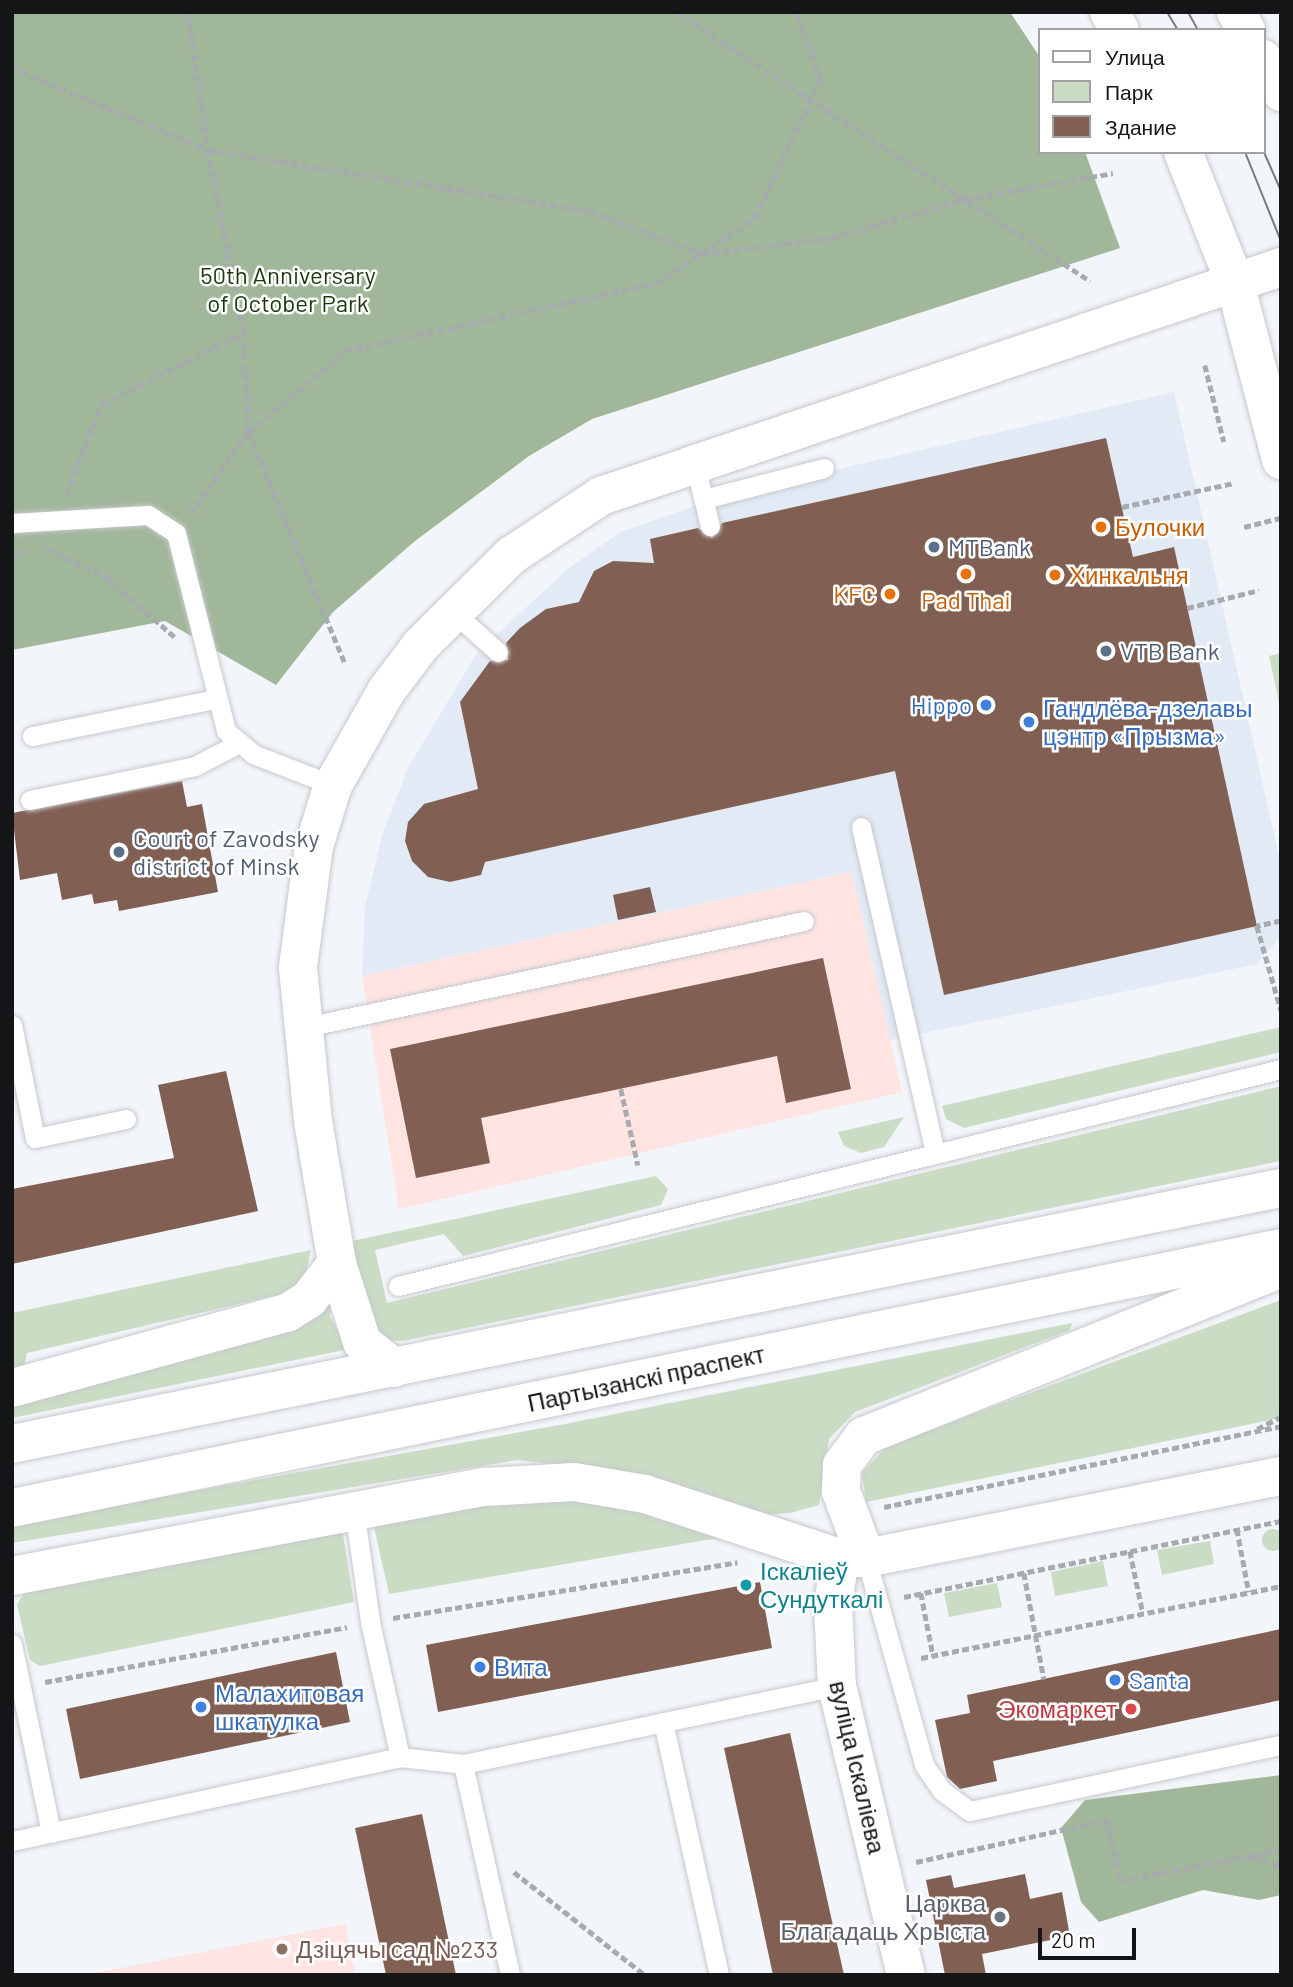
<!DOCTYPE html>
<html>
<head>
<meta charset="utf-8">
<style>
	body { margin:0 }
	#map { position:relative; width:1293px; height:1987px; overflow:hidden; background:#f2f5fa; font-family:Barlow,sans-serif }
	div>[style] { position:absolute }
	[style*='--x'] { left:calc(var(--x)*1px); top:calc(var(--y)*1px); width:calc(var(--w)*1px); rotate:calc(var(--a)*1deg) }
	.built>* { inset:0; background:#e2eaf5 }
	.education>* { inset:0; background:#ffe4e2 }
	.green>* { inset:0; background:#cadcc4 }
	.round { border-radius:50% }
	.forest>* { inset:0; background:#a1b799 }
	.building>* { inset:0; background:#815f53 }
	.path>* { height:4.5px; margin-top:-2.25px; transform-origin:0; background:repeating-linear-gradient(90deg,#a7aaae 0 7px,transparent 0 10.5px) }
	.roads { filter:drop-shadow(0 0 2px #c5c8cc) drop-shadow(0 0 2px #c5c8cc) }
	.service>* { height:19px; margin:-9.5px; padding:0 9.5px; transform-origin:9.5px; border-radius:9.5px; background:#fff }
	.minor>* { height:38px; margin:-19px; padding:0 19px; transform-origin:19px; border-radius:19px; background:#fff }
	.primary>* { height:38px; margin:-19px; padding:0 19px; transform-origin:19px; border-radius:19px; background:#fff }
	.tram>* { height:2px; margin:-1px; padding:0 1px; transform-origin:1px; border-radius:1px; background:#78797d }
	.dots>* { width:19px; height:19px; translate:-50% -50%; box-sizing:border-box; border:4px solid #fff; border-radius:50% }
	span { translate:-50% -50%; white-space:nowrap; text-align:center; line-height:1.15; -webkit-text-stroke:5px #fff; paint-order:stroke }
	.park-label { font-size:24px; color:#19370b }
	.food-label { font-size:24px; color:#c56008 }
	.left { translate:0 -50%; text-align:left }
	.right { translate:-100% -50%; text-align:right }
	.service-label { font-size:24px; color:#4e5e75 }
	.shop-label { font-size:24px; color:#366cbe }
	.street-label { font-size:24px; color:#141517 }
	.culture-label { font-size:24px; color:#0d838f }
	.health-label { font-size:24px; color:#be3a42 }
	.worship-label { font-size:24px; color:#5b616d }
	.education-label { font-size:24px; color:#785e54 }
	.frame { position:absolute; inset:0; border:14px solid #141517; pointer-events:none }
	.legend { position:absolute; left:1038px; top:28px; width:228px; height:126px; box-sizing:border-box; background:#fff; border:2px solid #a1a1a2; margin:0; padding:9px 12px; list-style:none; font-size:21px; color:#141517 }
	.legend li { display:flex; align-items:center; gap:14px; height:35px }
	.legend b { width:35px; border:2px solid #a1a1a2 }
	.scale { position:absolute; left:1038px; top:1928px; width:98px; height:32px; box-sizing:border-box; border:4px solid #141517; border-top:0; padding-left:9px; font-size:21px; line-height:24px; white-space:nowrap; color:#141517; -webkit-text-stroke:5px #fff; paint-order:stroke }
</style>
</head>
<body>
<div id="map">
	<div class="built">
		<div style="clip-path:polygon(1174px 392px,1281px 865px,1281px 936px,1257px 964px,890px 1040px,852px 872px,362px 976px,365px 907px,383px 832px,409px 766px,477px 653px,570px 567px,621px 532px,726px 495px)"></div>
	</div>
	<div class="education">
		<div style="clip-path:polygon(852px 872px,902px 1092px,399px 1209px,362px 976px)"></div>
		<div style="clip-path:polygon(345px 1924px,355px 1975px,85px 1975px)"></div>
	</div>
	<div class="green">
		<div style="clip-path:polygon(1281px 653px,1281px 712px,1269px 656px)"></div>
		<div style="clip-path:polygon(1281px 1027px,1281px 1052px,964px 1128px,946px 1119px,942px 1106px)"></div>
		<div style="clip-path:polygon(1281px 1086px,1281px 1161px,403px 1341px,376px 1340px,347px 1242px,656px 1176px,668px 1189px,661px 1205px,463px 1256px,444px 1234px,375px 1250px,387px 1303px)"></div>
		<div style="clip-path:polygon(904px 1117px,884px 1147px,861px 1153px,844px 1146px,838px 1132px)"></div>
		<div style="clip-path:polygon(311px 1250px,304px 1280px,290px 1292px,27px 1353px,24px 1368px,12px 1374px,12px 1313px)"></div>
		<div style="clip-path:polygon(331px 1298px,330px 1317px,349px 1349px,12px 1418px,12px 1407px,285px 1331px)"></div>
		<div style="clip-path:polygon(1281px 1300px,1281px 1418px,866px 1502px,862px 1473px,887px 1446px)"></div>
		<div style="clip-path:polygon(1072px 1323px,1070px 1330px,855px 1412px,829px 1439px,819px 1505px,790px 1513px,761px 1515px,621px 1471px,517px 1460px,12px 1543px,12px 1524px,565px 1424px)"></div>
		<div style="clip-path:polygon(577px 1496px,645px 1510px,718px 1538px,389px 1594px,372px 1518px)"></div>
		<div style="clip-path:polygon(341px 1523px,354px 1602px,40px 1666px,30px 1660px,17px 1605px,25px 1591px)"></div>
		<div class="round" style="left:1262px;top:1529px;width:22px;height:22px"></div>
		<div style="clip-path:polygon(1210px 1541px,1214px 1564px,1162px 1575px,1157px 1550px)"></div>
		<div style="clip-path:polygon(1103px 1561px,1108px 1586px,1055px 1596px,1051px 1572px)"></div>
		<div style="clip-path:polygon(997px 1583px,1002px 1607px,949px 1617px,944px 1593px)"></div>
	</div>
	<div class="forest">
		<div style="clip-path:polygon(12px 12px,1010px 12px,1039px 56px,1039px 152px,1085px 152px,1120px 248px,592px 419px,529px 456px,415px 541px,333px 612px,276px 685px,165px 621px,12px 650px)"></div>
		<div style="clip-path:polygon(1281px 1775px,1281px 1895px,1259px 1900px,1203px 1890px,1099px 1922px,1081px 1902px,1061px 1828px,1085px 1800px)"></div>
	</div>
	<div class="building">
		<div style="clip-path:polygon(1106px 438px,1133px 557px,1174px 547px,1257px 926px,944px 995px,895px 771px,485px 862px,481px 875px,450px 882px,428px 877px,412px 861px,405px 841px,408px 822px,424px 804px,478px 789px,460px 702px,490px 661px,508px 660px,506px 643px,520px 628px,546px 609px,579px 602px,594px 571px,613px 561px,654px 563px,650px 539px,698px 528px,712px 538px,722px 523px)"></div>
		<div style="clip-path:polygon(182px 781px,187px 807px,202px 804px,218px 892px,119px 911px,117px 900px,94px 904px,92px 894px,62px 900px,57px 873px,20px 880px,12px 813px)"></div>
		<div style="clip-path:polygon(650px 887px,656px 912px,618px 920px,613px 895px)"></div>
		<div style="clip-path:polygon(823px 958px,851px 1089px,786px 1103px,777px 1056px,481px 1118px,490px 1163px,416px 1178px,390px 1049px)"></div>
		<div style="clip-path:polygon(226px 1071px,258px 1211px,12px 1264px,12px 1189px,174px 1158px,158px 1085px)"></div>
		<div style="clip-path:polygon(760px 1582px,772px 1648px,438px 1712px,426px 1645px)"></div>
		<div style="clip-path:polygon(1281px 1629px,1281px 1700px,993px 1761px,997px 1781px,960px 1789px,947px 1777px,935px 1720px,970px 1713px,967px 1695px)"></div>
		<div style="clip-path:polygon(336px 1652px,350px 1722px,80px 1779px,66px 1709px)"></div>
		<div style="clip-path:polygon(790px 1733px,844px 1975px,773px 1975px,724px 1748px)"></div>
		<div style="clip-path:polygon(422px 1814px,456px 1975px,386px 1975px,355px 1828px)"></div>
		<div style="clip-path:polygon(1025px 1874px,1030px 1899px,1062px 1892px,1070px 1936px,982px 1954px,986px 1975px,945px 1975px,926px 1880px,951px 1875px,954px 1888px)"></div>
	</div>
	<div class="path">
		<div style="--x:188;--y:12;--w:139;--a:81.8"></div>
		<div style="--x:208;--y:150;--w:387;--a:9.1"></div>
		<div style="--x:590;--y:211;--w:120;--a:21"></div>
		<div style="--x:702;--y:254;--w:130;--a:-7.1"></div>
		<div style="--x:831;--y:238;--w:141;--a:-16.1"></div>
		<div style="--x:966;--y:199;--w:149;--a:-10"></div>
		<div style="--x:676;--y:12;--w:494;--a:33"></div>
		<div style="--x:12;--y:68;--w:212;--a:22.7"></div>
		<div style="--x:208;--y:150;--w:186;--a:78.8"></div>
		<div style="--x:244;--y:332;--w:100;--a:87.7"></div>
		<div style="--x:248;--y:432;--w:99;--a:125.1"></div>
		<div style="--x:1205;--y:365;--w:79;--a:76.1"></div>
		<div style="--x:66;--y:495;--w:97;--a:-68.7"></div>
		<div style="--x:101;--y:405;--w:161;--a:-27"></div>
		<div style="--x:1122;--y:507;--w:115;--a:-12.1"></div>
		<div style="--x:1244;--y:527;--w:38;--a:-14"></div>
		<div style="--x:46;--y:549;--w:66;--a:25"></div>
		<div style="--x:106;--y:577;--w:93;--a:41.1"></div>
		<div style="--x:12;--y:554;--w:16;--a:-11"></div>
		<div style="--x:1187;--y:608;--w:74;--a:-14"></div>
		<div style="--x:344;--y:662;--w:249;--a:-112.7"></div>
		<div style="--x:248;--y:432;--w:126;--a:-39.9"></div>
		<div style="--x:345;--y:351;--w:319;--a:-12.3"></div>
		<div style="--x:657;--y:283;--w:118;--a:-33.6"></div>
		<div style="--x:755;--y:218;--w:153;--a:-64.8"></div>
		<div style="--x:820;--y:80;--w:72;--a:-109.4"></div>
		<div style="--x:1281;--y:921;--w:25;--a:168"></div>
		<div style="--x:1257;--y:926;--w:87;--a:74.1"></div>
		<div style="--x:621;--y:1089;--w:78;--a:77.4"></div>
		<div style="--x:1257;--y:1429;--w:27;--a:-27"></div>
		<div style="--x:884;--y:1507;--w:405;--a:-11.5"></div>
		<div style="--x:1237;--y:1529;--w:64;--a:79.2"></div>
		<div style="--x:1130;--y:1551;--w:63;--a:78.2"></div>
		<div style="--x:1024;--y:1573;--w:108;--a:79.3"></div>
		<div style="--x:921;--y:1593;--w:63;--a:79"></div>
		<div style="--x:904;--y:1597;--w:385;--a:-11.4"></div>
		<div style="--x:393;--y:1618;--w:349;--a:-9.2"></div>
		<div style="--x:921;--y:1658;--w:367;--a:-11.3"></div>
		<div style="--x:45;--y:1682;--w:307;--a:-10.3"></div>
		<div style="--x:1252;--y:1856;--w:31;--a:19"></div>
		<div style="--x:916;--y:1862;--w:196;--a:-12.4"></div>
		<div style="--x:1107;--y:1820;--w:63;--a:77.1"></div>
		<div style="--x:1121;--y:1881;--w:163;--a:-11"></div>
		<div style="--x:514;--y:1872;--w:167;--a:38.2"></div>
	</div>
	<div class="roads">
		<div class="service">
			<div style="--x:694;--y:461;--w:67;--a:76.2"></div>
			<div style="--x:704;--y:499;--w:124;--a:-14.5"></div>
			<div style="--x:12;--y:523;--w:136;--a:-3.4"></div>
			<div style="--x:148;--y:515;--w:33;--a:33"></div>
			<div style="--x:176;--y:533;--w:204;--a:75.8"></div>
			<div style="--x:226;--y:731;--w:35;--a:40"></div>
			<div style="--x:253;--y:754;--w:86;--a:21.2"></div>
			<div style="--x:451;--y:610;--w:63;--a:41.8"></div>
			<div style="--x:32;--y:736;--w:187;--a:-11.4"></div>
			<div style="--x:30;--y:800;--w:168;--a:-11.6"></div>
			<div style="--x:195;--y:766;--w:47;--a:-27.6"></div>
			<div style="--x:861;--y:827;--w:335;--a:77.2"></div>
			<div style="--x:12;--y:1025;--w:115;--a:78.5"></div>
			<div style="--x:35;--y:1138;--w:93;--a:-11.8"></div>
			<div style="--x:301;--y:1028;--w:514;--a:-12.01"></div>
			<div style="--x:398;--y:1286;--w:909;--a:-13.81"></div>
			<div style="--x:354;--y:1509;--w:114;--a:81.9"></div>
			<div style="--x:370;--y:1622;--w:138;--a:77.5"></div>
			<div style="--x:866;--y:1558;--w:215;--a:74.3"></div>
			<div style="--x:924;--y:1765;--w:32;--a:55"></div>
			<div style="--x:942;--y:1791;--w:34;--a:36"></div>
			<div style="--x:970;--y:1811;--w:318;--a:-12"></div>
			<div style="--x:12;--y:1644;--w:193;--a:78.3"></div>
			<div style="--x:663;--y:1722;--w:259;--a:77.5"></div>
			<div style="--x:463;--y:1764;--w:216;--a:77.4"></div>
			<div style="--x:12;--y:1841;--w:397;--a:-12.2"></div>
			<div style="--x:400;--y:1757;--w:63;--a:6.3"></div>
			<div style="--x:463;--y:1764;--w:382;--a:-11.8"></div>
		</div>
		<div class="minor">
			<div style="--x:840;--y:1558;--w:48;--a:98.5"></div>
			<div style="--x:833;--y:1605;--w:81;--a:87.2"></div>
			<div style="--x:837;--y:1686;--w:297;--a:76.6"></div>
		</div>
		<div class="primary">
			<div style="--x:1109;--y:12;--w:21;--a:59"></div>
			<div style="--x:1236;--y:12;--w:21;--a:61"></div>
			<div style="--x:1263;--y:59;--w:38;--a:61"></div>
			<div style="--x:1183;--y:152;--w:141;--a:68.3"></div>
			<div style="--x:1235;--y:283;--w:183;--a:75.4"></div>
			<div style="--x:394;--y:1368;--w:41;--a:-140.9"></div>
			<div style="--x:362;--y:1342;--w:83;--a:-107.6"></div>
			<div style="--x:337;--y:1263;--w:144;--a:-99.6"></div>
			<div style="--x:313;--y:1121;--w:155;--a:-95.6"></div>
			<div style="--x:298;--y:967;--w:122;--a:-82.5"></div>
			<div style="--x:314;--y:846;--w:64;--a:-72.7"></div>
			<div style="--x:333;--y:785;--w:109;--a:-60.4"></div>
			<div style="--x:387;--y:690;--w:56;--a:-52.9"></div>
			<div style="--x:421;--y:645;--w:128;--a:-44.7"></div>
			<div style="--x:512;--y:555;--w:107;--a:-33.5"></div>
			<div style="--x:601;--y:496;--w:718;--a:-18.61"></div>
			<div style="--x:12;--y:1388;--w:285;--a:-15.3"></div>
			<div style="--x:287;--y:1313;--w:26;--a:-32"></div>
			<div style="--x:309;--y:1299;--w:46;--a:-52.1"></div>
			<div style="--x:12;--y:1444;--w:1295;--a:-11.41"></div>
			<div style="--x:12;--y:1508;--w:1295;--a:-11.58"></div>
			<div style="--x:866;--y:1558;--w:72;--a:-110.5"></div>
			<div style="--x:841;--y:1491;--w:26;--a:-88"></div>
			<div style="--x:842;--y:1465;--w:36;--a:-53"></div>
			<div style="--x:864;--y:1436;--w:450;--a:-21.9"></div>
			<div style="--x:12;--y:1576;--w:481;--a:-10.7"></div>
			<div style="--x:485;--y:1487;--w:89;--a:-3.2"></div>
			<div style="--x:574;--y:1482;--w:72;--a:9.6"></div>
			<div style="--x:645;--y:1494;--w:205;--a:18.2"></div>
			<div style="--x:840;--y:1558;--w:26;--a:0"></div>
			<div style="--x:866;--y:1558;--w:423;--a:-11.2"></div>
		</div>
	</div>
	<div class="tram">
		<div style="--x:1167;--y:12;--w:21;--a:59"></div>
		<div style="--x:1188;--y:12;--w:21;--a:61"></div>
		<div style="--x:1263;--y:150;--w:45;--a:66.3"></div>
		<div style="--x:1245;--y:152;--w:96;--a:68"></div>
	</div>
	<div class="dots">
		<div style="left:1101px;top:527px;background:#e8710a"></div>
		<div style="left:934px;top:547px;background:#5c6f8a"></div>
		<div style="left:966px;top:574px;background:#e8710a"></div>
		<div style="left:1055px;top:575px;background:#e8710a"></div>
		<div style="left:890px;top:594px;background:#e8710a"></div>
		<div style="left:1106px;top:651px;background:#5c6f8a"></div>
		<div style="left:986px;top:705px;background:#3f7fe0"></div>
		<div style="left:1029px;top:722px;background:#3f7fe0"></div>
		<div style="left:119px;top:852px;background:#5c6f8a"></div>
		<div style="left:746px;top:1585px;background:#0f9aa8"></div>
		<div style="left:480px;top:1667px;background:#3f7fe0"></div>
		<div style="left:1115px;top:1680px;background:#3f7fe0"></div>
		<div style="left:201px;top:1707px;background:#3f7fe0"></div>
		<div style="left:1131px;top:1709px;background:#e0444e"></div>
		<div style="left:1000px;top:1917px;background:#6b7280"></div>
		<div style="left:282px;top:1949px;background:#8d6e63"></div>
	</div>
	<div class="park-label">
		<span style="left:288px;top:289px">50th Anniversary<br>of October Park</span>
	</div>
	<div class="food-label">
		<span class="left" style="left:1115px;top:527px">Булочки</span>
		<span class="left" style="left:1069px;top:575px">Хинкальня</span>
		<span class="right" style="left:876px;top:594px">KFC</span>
		<span style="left:966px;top:600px">Pad Thai</span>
	</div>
	<div class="service-label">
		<span class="left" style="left:948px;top:547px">MTBank</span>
		<span class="left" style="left:1120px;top:651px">VTB Bank</span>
		<span class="left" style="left:133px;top:852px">Court of Zavodsky<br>district of Minsk</span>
	</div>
	<div class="shop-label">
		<span class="right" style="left:972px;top:705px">Hippo</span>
		<span class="left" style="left:1043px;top:722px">Гандлёва-дзелавы<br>цэнтр «Прызма»</span>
		<span class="left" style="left:494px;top:1667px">Вита</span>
		<span class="left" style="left:1129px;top:1680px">Santa</span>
		<span class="left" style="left:215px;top:1707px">Малахитовая<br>шкатулка</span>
	</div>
	<div class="street-label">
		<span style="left:646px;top:1378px;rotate:-12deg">Партызанскі праспект</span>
		<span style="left:858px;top:1767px;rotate:77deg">вуліца Іскаліева</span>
	</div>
	<div class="culture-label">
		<span class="left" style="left:760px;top:1585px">Іскаліеў<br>Сундуткалі</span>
	</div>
	<div class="health-label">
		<span class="right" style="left:1117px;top:1709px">Экомаркет</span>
	</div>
	<div class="worship-label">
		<span class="right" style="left:986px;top:1917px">Царква<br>Благадаць Хрыста</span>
	</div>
	<div class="education-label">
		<span class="left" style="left:296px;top:1949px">Дзіцячы сад №233</span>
	</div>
	<div class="frame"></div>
	<ul class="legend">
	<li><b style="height:9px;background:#fff"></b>Улица</li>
	<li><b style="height:19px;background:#cadcc4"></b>Парк</li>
	<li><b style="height:19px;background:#815f53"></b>Здание</li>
	</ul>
	<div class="scale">20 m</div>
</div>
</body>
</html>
